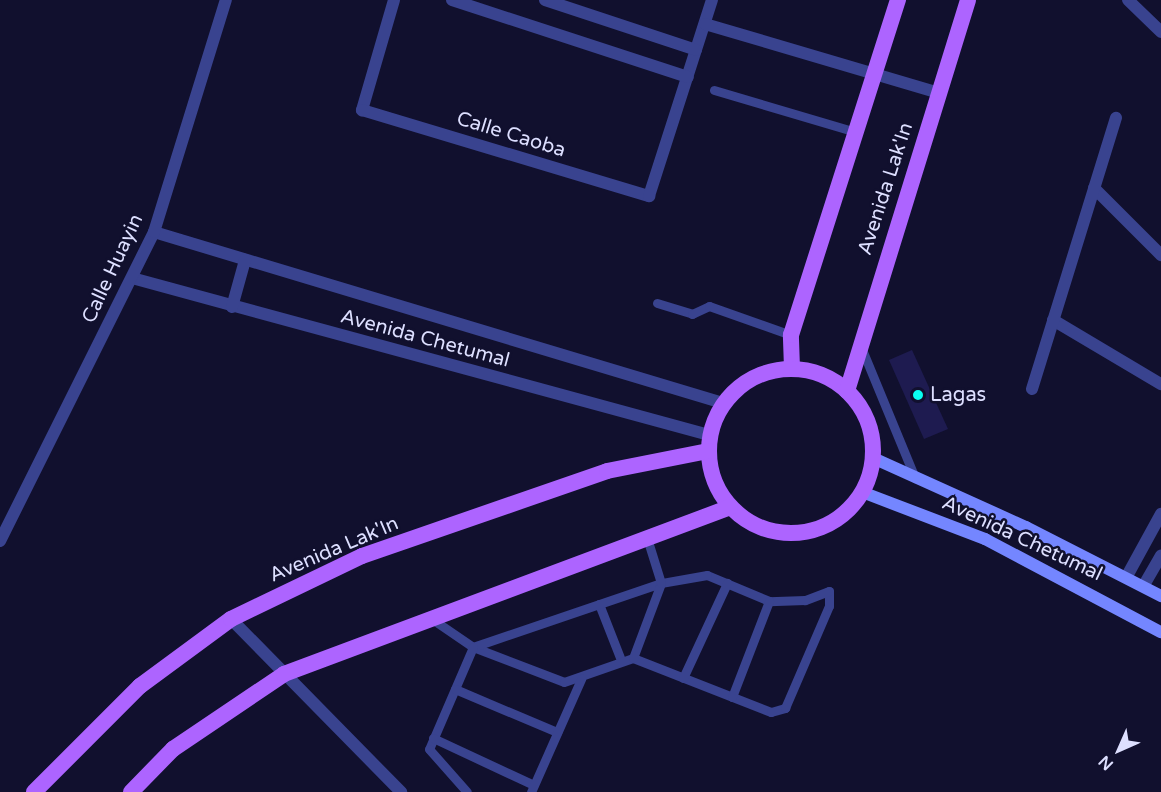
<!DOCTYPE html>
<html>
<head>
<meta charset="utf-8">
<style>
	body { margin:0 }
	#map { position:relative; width:1161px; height:792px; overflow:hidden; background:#11102e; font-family:"Varela Round",sans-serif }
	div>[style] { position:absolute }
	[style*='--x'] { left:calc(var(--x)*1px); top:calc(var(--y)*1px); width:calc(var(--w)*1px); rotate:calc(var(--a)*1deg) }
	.building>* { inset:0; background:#1e1b50 }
	.service>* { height:9px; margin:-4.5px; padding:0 4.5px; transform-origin:4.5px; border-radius:4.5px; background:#39438f }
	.minor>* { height:12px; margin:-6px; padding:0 6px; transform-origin:6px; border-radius:6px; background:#39438f }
	.tertiary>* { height:12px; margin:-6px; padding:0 6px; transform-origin:6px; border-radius:6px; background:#39438f }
	.secondary>* { height:12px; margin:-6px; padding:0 6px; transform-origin:6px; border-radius:6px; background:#7486ff }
	.primary>* { height:16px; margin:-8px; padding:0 8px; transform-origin:8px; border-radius:8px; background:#ad64ff }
	.primary>.ring { margin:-8px; padding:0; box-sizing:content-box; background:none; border:16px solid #ad64ff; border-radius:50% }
	.dots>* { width:16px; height:16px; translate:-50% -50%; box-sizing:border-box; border:3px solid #11102e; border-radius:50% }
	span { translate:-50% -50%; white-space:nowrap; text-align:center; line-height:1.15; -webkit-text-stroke:5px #11102e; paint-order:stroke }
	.street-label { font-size:20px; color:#dddfff }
	.poi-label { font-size:20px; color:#dddfff }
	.left { translate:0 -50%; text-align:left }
	.north { position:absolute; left:1089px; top:720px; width:60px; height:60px; -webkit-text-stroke:4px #11102e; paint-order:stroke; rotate:225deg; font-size:16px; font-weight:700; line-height:24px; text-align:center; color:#dddfff }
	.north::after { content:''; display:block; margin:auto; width:21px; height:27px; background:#dddfff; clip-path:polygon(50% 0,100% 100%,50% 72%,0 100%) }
</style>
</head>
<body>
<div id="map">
	<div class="building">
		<div style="clip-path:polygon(912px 350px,948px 429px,924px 439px,889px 360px)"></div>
	</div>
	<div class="service">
		<div style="--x:714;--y:90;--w:148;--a:16.5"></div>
		<div style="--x:657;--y:303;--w:37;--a:17"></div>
		<div style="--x:692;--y:314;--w:19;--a:-25"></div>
		<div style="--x:709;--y:306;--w:87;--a:19.5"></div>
		<div style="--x:861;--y:347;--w:142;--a:67.6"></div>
		<div style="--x:599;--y:604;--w:60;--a:68.6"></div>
		<div style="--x:432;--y:619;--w:50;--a:34.3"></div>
		<div style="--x:473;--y:647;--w:97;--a:21"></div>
		<div style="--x:564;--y:682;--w:73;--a:-19.2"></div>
		<div style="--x:633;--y:658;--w:148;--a:21.4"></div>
		<div style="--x:771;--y:712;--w:15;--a:-16"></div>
		<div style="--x:785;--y:708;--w:111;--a:-66.7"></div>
		<div style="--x:829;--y:606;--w:15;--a:-90"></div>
		<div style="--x:829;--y:591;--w:26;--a:159"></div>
		<div style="--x:805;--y:600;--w:36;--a:178"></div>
		<div style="--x:769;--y:601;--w:67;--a:-157.2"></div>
		<div style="--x:707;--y:575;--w:47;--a:170.1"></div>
		<div style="--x:661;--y:583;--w:199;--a:161.2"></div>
		<div style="--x:473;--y:647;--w:111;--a:113.3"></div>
		<div style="--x:429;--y:749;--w:57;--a:48.5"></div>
		<div style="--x:633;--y:658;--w:80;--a:-69.5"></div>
		<div style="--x:661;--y:583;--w:47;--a:-107.3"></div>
		<div style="--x:683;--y:678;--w:105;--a:-65.1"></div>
		<div style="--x:455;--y:689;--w:111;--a:22.9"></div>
		<div style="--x:732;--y:697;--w:103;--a:-68.9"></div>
		<div style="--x:433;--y:738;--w:111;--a:25"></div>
		<div style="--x:531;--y:792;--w:124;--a:-66.1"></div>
	</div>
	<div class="minor">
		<div style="--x:394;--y:0;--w:115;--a:106.2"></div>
		<div style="--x:362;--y:110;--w:300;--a:16.7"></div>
		<div style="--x:649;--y:196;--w:206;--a:-72.2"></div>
		<div style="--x:452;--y:0;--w:248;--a:18.1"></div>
		<div style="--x:545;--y:0;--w:159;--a:18.3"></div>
		<div style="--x:1128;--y:0;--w:46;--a:44.1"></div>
		<div style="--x:705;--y:24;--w:244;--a:16.4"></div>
		<div style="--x:1094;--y:188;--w:95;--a:45"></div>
		<div style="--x:154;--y:232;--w:594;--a:16.73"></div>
		<div style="--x:132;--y:278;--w:598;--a:15.22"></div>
		<div style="--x:232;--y:307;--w:49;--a:-74.5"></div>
		<div style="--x:1053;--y:320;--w:126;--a:30.7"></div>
		<div style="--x:1032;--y:389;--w:284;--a:-72.8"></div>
		<div style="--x:0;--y:541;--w:345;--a:-63.5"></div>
		<div style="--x:154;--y:232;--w:243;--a:-72.8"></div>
		<div style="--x:1127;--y:576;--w:71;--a:-61.3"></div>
		<div style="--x:1144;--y:585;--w:34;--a:-60"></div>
	</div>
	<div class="tertiary">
		<div style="--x:231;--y:619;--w:243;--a:45.5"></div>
	</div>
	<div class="secondary">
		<div style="--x:873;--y:458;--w:168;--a:24.3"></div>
		<div style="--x:1026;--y:527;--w:152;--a:27.1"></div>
		<div style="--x:862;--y:492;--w:132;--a:20.9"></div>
		<div style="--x:985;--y:539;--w:199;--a:27.9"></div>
	</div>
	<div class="primary">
		<div style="--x:792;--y:368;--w:33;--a:-92"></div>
		<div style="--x:791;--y:335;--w:352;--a:-72.3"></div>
		<div class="ring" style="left:709px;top:369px;width:148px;height:148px"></div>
		<div style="--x:847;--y:391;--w:409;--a:-72.8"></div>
		<div style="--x:34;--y:792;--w:150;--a:-45"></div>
		<div style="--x:140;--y:686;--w:113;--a:-36.4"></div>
		<div style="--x:231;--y:619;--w:145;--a:-25.7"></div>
		<div style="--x:362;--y:556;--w:259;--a:-19.1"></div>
		<div style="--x:607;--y:471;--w:103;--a:-11.2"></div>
		<div style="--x:131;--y:792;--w:60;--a:-45.7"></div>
		<div style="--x:173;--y:749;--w:134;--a:-34"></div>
		<div style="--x:284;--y:674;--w:476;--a:-20.5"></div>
	</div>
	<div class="dots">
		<div style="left:918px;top:395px;background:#09fff2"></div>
	</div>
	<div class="street-label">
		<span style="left:511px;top:135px;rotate:17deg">Calle Caoba</span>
		<span style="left:886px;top:189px;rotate:-72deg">Avenida Lak'In</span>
		<span style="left:113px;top:269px;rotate:-65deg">Calle Huayin</span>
		<span style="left:425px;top:339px;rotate:15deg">Avenida Chetumal</span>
		<span style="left:1022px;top:539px;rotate:25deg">Avenida Chetumal</span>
		<span style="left:334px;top:550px;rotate:-23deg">Avenida Lak'In</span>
	</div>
	<div class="poi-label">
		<span class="left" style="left:930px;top:395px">Lagas</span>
	</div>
	<div class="north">N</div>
</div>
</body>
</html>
